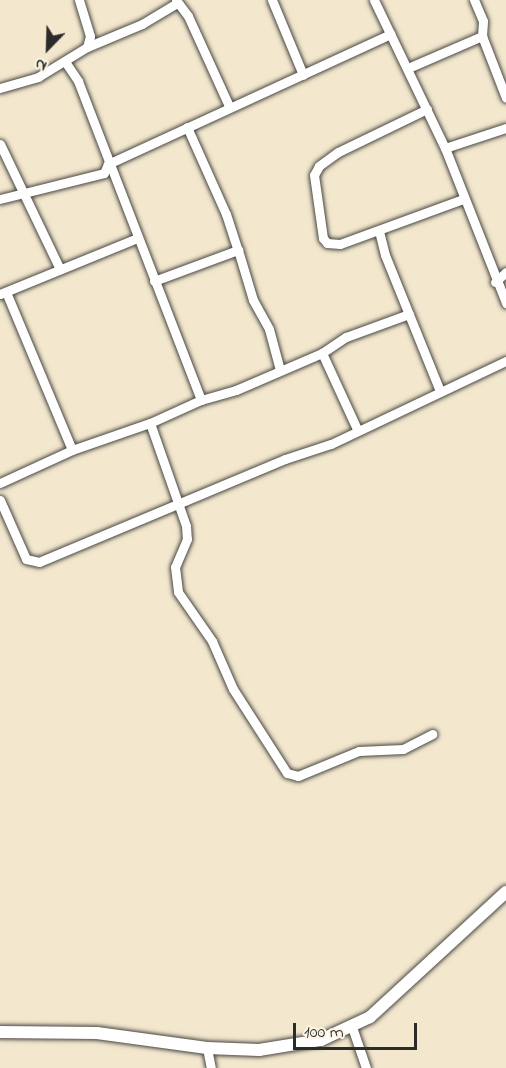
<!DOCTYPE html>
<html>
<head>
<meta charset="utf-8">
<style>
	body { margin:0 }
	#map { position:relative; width:506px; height:1068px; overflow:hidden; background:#f3e8ce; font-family:"Indie Flower",sans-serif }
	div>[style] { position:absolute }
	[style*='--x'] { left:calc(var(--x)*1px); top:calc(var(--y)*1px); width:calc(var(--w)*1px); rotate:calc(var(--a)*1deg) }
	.roads { filter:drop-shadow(0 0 2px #494743) drop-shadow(0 0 2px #494743) }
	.minor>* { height:9px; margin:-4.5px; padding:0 4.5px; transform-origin:4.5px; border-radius:4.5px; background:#fff }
	.major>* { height:12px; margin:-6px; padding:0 6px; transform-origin:6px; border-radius:6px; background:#fff }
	span { translate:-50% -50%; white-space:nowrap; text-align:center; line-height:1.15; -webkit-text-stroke:4.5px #fcf5e5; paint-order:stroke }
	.north { position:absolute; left:18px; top:18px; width:60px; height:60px; -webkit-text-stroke:4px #fcf5e5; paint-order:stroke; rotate:203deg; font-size:16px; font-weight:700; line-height:24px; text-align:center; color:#2b2b2b }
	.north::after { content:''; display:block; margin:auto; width:21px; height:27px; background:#2b2b2b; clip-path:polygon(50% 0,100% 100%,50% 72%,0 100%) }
	.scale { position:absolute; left:293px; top:1023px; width:124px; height:27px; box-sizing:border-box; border:3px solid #2b2b2b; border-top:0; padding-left:8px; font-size:18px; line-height:21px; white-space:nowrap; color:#2b2b2b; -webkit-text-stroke:4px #fcf5e5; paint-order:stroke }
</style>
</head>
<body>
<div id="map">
	<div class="roads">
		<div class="minor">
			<div style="--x:79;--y:0;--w:38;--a:73"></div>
			<div style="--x:90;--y:36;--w:11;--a:105"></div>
			<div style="--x:176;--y:0;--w:20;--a:53"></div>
			<div style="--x:188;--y:16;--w:99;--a:65.5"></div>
			<div style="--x:272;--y:0;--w:81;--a:67.5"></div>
			<div style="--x:374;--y:0;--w:164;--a:64.4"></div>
			<div style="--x:445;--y:148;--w:167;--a:68.5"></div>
			<div style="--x:482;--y:36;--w:66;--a:68.8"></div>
			<div style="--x:66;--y:63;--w:22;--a:56"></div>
			<div style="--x:78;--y:81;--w:342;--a:68.9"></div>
			<div style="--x:408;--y:68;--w:81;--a:-23.4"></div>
			<div style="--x:482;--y:36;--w:15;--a:-86"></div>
			<div style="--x:483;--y:21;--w:23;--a:-113"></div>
			<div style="--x:0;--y:88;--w:40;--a:-16"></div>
			<div style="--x:38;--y:77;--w:57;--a:-31.5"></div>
			<div style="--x:87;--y:47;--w:60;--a:-22.7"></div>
			<div style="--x:142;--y:24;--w:41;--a:-31"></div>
			<div style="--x:427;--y:109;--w:99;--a:154.2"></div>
			<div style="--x:338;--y:152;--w:24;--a:144"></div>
			<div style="--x:319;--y:166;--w:10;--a:119"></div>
			<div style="--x:314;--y:175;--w:64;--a:81.9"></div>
			<div style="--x:323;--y:238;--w:6;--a:51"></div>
			<div style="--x:327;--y:243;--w:13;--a:4"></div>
			<div style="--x:340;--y:244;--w:131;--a:-20.1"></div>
			<div style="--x:187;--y:127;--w:95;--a:65.9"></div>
			<div style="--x:226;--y:214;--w:38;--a:72"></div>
			<div style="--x:0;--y:144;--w:139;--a:64.4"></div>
			<div style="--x:445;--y:148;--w:64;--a:-18.2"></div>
			<div style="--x:0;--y:199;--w:107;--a:-14"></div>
			<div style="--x:104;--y:173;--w:10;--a:-66"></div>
			<div style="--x:108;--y:164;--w:311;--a:-24.7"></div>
			<div style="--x:379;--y:231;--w:25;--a:76"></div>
			<div style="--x:385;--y:255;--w:147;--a:68"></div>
			<div style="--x:154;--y:281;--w:90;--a:-20.3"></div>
			<div style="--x:238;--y:250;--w:52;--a:73.3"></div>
			<div style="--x:253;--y:300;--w:33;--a:61"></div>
			<div style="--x:269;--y:329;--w:42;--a:75"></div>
			<div style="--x:495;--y:282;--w:15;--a:-42"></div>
			<div style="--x:6;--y:292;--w:171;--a:67.3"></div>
			<div style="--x:0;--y:294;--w:148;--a:-22.2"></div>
			<div style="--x:322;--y:353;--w:84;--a:65.3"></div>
			<div style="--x:150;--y:423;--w:109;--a:70.7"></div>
			<div style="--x:186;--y:526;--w:13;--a:86"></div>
			<div style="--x:187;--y:539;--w:30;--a:113"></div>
			<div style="--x:175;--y:567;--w:25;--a:83"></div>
			<div style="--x:178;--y:592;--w:60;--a:55.2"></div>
			<div style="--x:212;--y:641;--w:52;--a:66.4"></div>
			<div style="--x:233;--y:689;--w:100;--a:57.3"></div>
			<div style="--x:287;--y:773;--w:11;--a:15"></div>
			<div style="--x:298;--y:776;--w:66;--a:-22.3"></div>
			<div style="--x:359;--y:751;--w:44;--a:-2.6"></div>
			<div style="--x:403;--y:749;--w:33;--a:-27"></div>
			<div style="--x:0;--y:483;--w:79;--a:-24.6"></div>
			<div style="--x:72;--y:450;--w:83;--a:-19.1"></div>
			<div style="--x:150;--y:423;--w:56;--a:-24.3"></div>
			<div style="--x:201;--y:400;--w:36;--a:-16"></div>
			<div style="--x:236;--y:390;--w:94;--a:-23.3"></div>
			<div style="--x:322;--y:353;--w:29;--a:-34"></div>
			<div style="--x:346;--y:337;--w:67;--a:-20.1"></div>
			<div style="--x:0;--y:500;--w:64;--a:66.2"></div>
			<div style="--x:26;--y:559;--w:13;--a:13"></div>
			<div style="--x:39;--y:562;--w:267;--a:-22.7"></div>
			<div style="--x:285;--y:459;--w:48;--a:-18.1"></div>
			<div style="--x:331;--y:444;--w:194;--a:-25.4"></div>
			<div style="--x:352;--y:1027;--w:43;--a:71.1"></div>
			<div style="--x:207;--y:1048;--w:20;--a:79"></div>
		</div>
		<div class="major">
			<div style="--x:0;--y:1032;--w:97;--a:0.6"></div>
			<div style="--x:97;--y:1033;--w:111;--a:7.8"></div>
			<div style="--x:207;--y:1048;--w:52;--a:2.2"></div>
			<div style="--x:259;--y:1050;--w:63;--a:-9.2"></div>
			<div style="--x:321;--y:1040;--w:54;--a:-25.1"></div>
			<div style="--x:370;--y:1017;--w:185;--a:-42.6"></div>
		</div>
	</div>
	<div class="north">N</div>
	<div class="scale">100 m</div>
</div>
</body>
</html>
